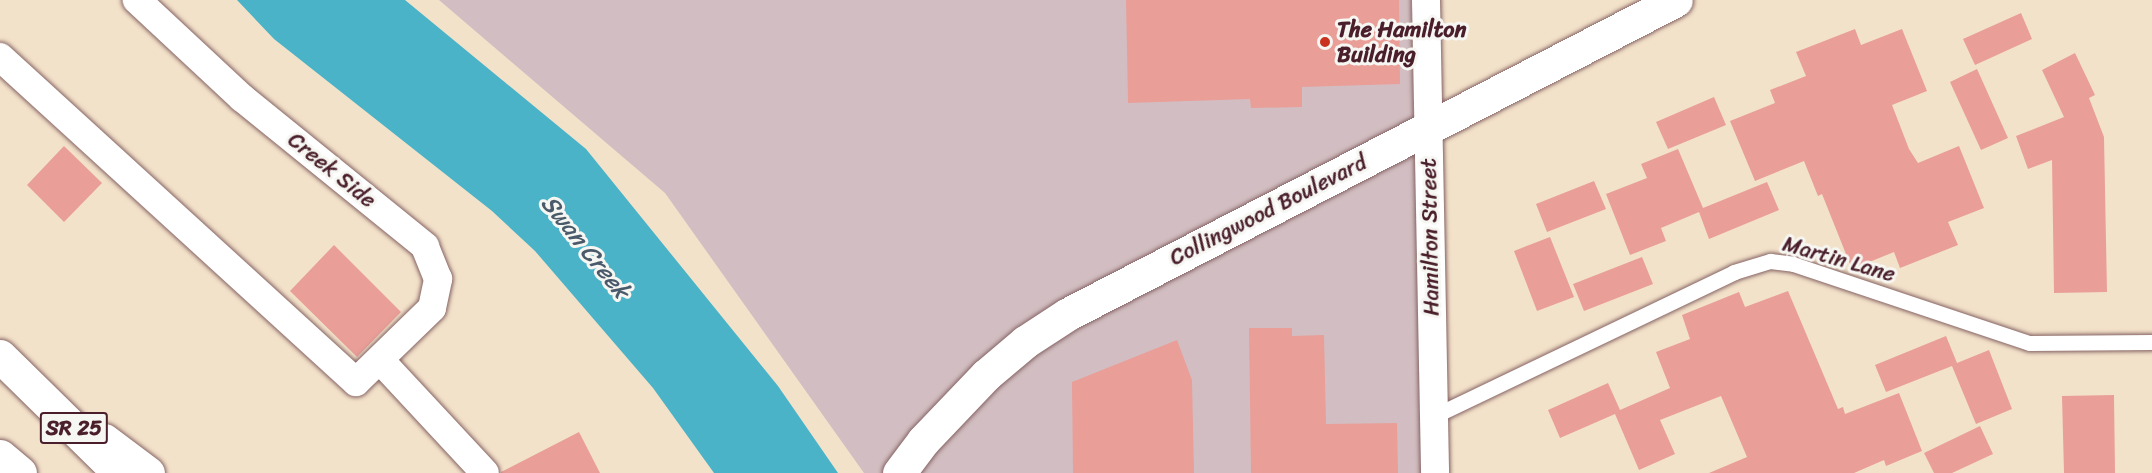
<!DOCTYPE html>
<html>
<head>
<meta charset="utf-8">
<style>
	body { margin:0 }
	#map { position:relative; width:2152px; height:473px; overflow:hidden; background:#f3e2ca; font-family:Sriracha,sans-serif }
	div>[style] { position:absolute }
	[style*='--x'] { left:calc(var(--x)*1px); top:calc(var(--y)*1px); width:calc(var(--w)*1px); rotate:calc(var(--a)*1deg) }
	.industrial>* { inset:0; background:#d2bec2 }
	.water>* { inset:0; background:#4ab3c8 }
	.building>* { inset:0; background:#e99e98 }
	.roads { filter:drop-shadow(0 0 2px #856363) drop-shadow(0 0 2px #856363) }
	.service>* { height:15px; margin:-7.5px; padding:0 7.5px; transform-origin:7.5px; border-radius:7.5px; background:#fff }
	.minor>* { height:28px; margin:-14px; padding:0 14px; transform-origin:14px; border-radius:14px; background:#fff }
	.secondary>* { height:33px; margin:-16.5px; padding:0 16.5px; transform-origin:16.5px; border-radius:16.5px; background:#fff }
	.trunk>* { height:33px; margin:-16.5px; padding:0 16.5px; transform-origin:16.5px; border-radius:16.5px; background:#fff }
	.dots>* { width:16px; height:16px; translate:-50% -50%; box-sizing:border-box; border:3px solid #f6f6f2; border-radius:50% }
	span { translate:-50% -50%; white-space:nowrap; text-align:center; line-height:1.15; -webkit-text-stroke:6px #f6f6f2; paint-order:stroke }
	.shield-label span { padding:2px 4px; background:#f6f6f2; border:2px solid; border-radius:4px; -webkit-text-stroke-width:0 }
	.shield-label { font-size:21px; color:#4a1f2b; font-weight:700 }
	.poi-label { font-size:22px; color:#4a1f2b; font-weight:700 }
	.left { translate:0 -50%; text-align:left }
	.street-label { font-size:22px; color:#4a1f2b }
	.water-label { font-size:24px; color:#4a5a6a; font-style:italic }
</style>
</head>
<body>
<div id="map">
	<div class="industrial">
		<div style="clip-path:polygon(439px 0,1411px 0,1422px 473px,864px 473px,665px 193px)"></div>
	</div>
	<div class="water">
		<div style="clip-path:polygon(237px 0,405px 0,586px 149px,778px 386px,838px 473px,714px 473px,653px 388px,535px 251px,492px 211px,274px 39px)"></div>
	</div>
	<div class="building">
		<div style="clip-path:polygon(1126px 0,1399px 0,1400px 84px,1302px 87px,1302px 107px,1251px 108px,1250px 99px,1128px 103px)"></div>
		<div style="clip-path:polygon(2021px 13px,2032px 39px,1975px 65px,1963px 39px)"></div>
		<div style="clip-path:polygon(1855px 29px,1861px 45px,1902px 29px,1927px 91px,1892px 105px,1909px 149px,1918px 163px,1959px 146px,1984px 208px,1948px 222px,1958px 245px,1900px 268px,1894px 252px,1852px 269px,1822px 194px,1818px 196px,1804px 161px,1755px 181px,1730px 121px,1775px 103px,1770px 90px,1806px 76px,1796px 52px)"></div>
		<div style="clip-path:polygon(2075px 53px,2095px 95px,2089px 98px,2104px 137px,2107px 292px,2054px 293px,2052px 160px,2028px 169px,2016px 136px,2064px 117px,2042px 70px)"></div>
		<div style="clip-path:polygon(1977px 69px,2008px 138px,1981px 150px,1950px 82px)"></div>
		<div style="clip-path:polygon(1714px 97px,1726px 125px,1668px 149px,1656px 122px)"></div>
		<div style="clip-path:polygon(64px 146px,102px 183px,64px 222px,27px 185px)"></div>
		<div style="clip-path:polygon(1678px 149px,1703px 208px,1767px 182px,1779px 210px,1709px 239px,1699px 212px,1661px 228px,1666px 241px,1630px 255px,1606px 194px,1647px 178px,1641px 164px)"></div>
		<div style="clip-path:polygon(1594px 181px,1606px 209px,1547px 232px,1536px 204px)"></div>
		<div style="clip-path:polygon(1550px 237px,1574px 297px,1537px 311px,1514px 251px)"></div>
		<div style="clip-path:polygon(334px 245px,401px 312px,357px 357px,290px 291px)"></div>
		<div style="clip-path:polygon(1642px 257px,1653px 284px,1584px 311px,1573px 284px)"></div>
		<div style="clip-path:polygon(1788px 291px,1838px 409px,1843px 407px,1845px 414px,1899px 393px,1922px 451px,1886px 466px,1884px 460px,1854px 473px,1709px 473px,1747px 457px,1721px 396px,1660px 420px,1675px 454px,1639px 470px,1615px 414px,1560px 438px,1548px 410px,1608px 383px,1620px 410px,1670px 388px,1656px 352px,1690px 339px,1682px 315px,1739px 292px,1745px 307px)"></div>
		<div style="clip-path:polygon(1249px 328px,1292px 328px,1292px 336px,1324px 335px,1326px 424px,1397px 423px,1398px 473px,1251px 473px)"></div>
		<div style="clip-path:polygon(1946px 336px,1957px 363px,1989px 350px,2012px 409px,1976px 424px,1952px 366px,1886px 392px,1875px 365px)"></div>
		<div style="clip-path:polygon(1177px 340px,1192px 380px,1194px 473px,1073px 473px,1072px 382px)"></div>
		<div style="clip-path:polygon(2114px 395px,2115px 473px,2064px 473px,2062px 396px)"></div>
		<div style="clip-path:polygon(1980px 426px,1993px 454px,1952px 473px,1934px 473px,1924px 453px)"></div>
		<div style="clip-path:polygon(579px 432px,600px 473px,501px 473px,501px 472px)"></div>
	</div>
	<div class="roads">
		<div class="service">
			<div style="--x:1434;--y:416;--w:333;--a:-25.6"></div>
			<div style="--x:1734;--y:272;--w:38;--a:-17"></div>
			<div style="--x:1770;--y:261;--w:23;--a:7"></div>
			<div style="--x:1793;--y:264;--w:249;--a:18.5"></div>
			<div style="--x:2029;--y:343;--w:123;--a:-0.5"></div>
		</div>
		<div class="minor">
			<div style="--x:1426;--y:0;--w:473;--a:88.9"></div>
			<div style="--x:0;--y:57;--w:482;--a:42.4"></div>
			<div style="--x:356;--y:382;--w:106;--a:-44.2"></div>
			<div style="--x:432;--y:308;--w:30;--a:-78"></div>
			<div style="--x:438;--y:279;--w:35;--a:-112"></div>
			<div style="--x:425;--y:246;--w:235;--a:-141"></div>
			<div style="--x:242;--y:98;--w:144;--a:-137"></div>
			<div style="--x:380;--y:360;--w:154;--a:47.1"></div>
		</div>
		<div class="secondary">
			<div style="--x:899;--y:473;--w:40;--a:-53"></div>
			<div style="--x:923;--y:441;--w:91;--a:-46.3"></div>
			<div style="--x:986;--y:375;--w:51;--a:-40.2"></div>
			<div style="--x:1025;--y:342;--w:51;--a:-33.1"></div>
			<div style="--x:1068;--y:314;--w:684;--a:-27.31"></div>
		</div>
		<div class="trunk">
			<div style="--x:0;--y:356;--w:167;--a:44.5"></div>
			<div style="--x:104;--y:440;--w:55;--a:36.9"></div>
			<div style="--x:0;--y:456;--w:26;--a:40"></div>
		</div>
	</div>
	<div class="dots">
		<div style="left:1325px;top:42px;background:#c8321e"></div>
	</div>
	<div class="shield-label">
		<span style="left:74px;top:428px">SR 25</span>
	</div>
	<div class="poi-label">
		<span class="left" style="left:1337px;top:42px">The Hamilton<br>Building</span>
	</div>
	<div class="street-label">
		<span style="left:332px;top:170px;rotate:39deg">Creek Side</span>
		<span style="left:1268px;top:210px;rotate:-27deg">Collingwood Boulevard</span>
		<span style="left:1430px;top:237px;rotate:-91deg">Hamilton Street</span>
		<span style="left:1839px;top:259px;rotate:16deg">Martin Lane</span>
	</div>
	<div class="water-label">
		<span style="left:585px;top:247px;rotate:51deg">Swan Creek</span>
	</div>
</div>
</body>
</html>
